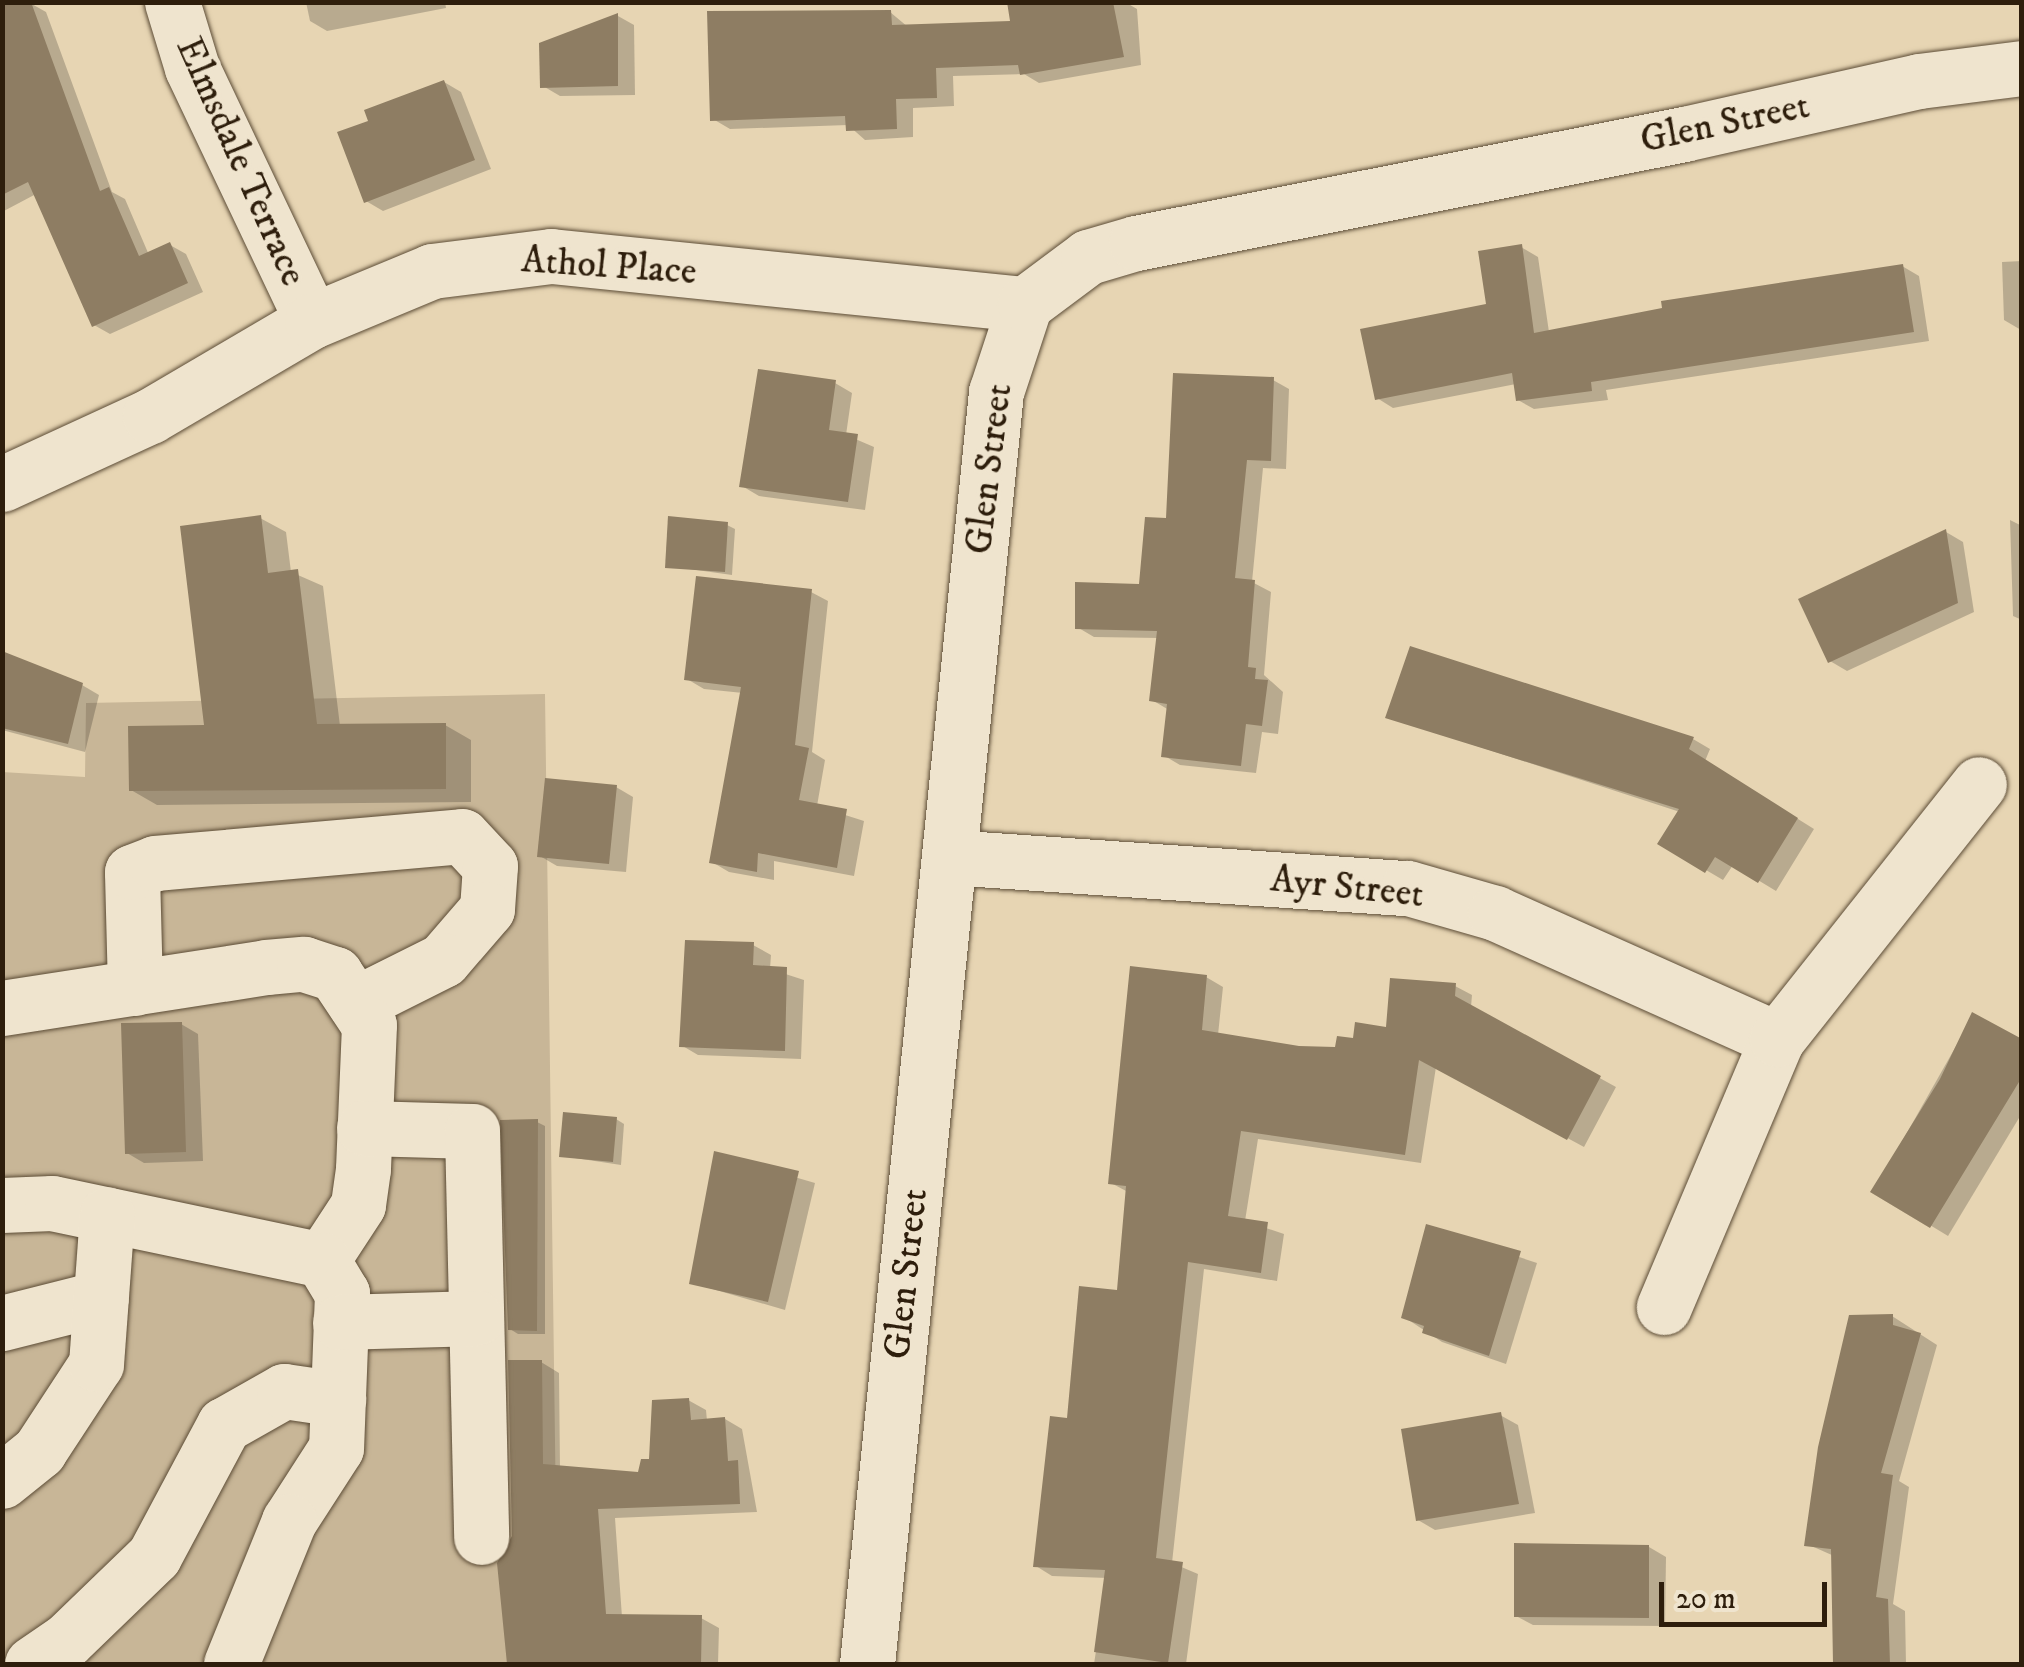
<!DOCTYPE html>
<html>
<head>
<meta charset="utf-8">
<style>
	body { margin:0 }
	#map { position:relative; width:2024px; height:1667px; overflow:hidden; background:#e7d5b3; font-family:"IM FELL DW Pica",serif }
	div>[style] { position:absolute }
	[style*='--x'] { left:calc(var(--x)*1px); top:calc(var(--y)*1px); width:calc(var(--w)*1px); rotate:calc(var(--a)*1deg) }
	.green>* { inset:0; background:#c8b697 }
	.shadow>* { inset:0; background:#0003 }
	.building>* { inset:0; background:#8e7d63 }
	.roads { filter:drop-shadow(0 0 2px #5c4c36) drop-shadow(0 0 2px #5c4c36) }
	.minor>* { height:55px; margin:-27.5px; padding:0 27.5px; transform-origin:27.5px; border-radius:27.5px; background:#efe4ce }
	span { translate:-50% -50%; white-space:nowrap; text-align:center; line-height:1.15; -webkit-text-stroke:8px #efe4ce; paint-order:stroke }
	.street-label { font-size:38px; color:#2e1e0c }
	.frame { position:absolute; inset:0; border:5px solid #2e1e0c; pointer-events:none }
	.scale { position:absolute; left:1659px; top:1582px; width:168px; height:45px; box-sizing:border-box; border:5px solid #2e1e0c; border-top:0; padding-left:12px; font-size:30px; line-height:35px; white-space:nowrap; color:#2e1e0c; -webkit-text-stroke:8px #efe4ce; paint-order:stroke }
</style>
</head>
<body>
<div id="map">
	<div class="green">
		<div style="clip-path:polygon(545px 694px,558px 1664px,3px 1664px,2px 772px,85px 777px,86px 703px)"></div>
	</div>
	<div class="shadow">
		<div style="clip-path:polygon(306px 2px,445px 2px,446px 8px,327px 31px,310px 21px)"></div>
		<div style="clip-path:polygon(1125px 2px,1137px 9px,1141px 65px,1039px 83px,1024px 74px,953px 76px,954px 106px,913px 108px,913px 137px,865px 140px,848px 125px,730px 129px,713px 119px,890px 12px,908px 27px,1013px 23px,1010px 3px)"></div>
		<div style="clip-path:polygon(30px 3px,46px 12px,112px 192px,125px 199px,149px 255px,170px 245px,186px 254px,203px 292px,110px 334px,94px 325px,36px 194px,2px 212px,2px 139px)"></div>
		<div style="clip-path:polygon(618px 16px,634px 25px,635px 95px,560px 96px,543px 86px)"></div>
		<div style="clip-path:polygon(444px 82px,461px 92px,491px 169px,383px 211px,366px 201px,371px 122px)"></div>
		<div style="clip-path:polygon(1521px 247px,1538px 257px,1549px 332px,1902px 266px,1919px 276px,1929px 341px,1606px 390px,1608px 400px,1534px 409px,1518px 400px,1516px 384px,1393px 408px,1377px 398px,1489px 306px)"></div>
		<div style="clip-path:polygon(2022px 261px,2022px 330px,2021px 330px,2004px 320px,2002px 262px)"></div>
		<div style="clip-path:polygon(1273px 380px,1289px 389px,1286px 469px,1263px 468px,1252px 582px,1271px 592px,1264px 675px,1283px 692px,1278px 734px,1262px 732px,1256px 773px,1180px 765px,1163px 755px,1169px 710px,1152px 700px,1158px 638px,1094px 637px,1077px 627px,1141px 586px,1168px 521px)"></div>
		<div style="clip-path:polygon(835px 383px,852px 393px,846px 435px,874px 447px,865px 510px,759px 496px,742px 486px)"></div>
		<div style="clip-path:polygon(260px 518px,286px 532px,291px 572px,323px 586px,340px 726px,445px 725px,471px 740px,471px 802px,157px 805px,131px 790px,207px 727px)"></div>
		<div style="clip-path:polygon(2010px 520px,2022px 526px,2022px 620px,2013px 616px)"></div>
		<div style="clip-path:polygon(727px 525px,735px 529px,732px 575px,668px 566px)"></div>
		<div style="clip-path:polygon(1946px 532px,1963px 542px,1974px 612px,1847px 671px,1830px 661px)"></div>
		<div style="clip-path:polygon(811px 592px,828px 601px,812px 752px,825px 760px,817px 806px,864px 821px,854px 876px,774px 861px,774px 880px,729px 872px,712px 862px,743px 693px,704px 689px,687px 679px)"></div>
		<div style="clip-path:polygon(2px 677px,82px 685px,99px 695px,85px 752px,2px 730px)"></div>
		<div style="clip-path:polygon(1388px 717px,1693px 739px,1710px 749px,1705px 761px,1814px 829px,1776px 891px,1733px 865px,1723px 880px,1660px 843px,1680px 812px)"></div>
		<div style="clip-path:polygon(616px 787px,633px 797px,626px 872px,557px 866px,540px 856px)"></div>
		<div style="clip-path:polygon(753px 945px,771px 955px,770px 969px,804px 980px,801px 1059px,698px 1055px,681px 1045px)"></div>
		<div style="clip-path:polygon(1206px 977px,1223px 987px,1218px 1035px,1299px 1049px,1337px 1049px,1389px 1030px,1455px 986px,1472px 995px,1471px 1007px,1616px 1087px,1584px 1147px,1436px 1067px,1421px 1163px,1258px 1139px,1245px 1221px,1284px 1234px,1277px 1281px,1204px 1269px,1172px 1563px,1198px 1574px,1186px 1664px,1094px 1664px,1107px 1578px,1052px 1576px,1036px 1566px,1069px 1420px,1120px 1293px,1128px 1192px,1111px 1183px)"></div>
		<div style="clip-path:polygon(1973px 1016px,2022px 1042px,2022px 1113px,1948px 1236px,1874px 1191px)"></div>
		<div style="clip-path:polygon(181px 1024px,198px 1034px,203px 1161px,144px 1163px,127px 1153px)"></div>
		<div style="clip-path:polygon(616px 1119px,624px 1124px,621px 1165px,562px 1156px)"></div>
		<div style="clip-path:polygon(537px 1122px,545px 1126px,545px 1334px,518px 1334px,510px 1329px)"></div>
		<div style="clip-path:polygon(716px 1154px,815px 1183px,785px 1310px,692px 1283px)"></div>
		<div style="clip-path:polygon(1428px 1227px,1537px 1263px,1506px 1364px,1442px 1342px,1404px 1317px)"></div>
		<div style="clip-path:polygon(1892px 1316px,1937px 1345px,1899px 1481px,1909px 1487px,1893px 1604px,1905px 1611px,1906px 1664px,1837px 1664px,1834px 1556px,1807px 1544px)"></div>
		<div style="clip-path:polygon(541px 1362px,559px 1373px,560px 1468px,640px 1474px,688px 1400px,706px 1410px,707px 1421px,725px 1419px,742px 1429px,757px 1512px,615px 1518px,622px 1617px,701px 1618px,719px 1628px,718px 1664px,509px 1664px,500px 1564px,515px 1537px)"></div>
		<div style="clip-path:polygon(1500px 1415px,1518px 1425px,1535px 1513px,1435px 1530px,1418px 1520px)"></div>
		<div style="clip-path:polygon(1649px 1547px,1666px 1557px,1665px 1626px,1533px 1625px,1516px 1616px)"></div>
	</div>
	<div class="building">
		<div style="clip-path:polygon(2px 2px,31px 2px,100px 191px,109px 187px,139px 256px,170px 242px,188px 283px,92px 327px,28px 182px,2px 195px)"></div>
		<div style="clip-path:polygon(1007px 2px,1113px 2px,1124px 57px,1020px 75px,1018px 65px,936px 68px,937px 98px,896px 99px,897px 129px,846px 131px,845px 116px,710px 121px,707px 11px,891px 10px,892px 25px,1010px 21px)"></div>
		<div style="clip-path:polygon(618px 13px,618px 86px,540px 88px,539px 43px)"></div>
		<div style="clip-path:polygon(444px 80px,475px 160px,364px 203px,337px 132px,368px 121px,364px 110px)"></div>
		<div style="clip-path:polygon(1522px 244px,1534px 333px,1662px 308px,1661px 301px,1903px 264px,1914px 332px,1591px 382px,1592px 391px,1516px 401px,1512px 373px,1375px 400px,1360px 329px,1486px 304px,1478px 251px)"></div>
		<div style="clip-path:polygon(758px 369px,836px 380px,829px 430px,858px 434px,848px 502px,739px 487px)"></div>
		<div style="clip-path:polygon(1173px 373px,1274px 377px,1271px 461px,1247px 460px,1235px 578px,1255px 580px,1248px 667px,1256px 668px,1255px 679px,1268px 680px,1262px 726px,1246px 724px,1241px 766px,1161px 757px,1167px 704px,1149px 701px,1157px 631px,1075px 629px,1075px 582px,1139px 584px,1145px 517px,1166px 518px)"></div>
		<div style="clip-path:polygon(261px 515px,268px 573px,298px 569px,317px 724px,446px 723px,446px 789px,129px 791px,128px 726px,204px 725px,180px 526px)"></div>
		<div style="clip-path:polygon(668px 516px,728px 522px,725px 572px,665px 568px)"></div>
		<div style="clip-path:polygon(1946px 529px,1958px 603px,1828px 663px,1798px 599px)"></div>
		<div style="clip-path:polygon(696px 576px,812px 589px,795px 745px,809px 748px,799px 800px,847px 809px,837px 868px,758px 853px,757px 872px,709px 863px,741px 687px,684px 680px)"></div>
		<div style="clip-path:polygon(1410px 646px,1694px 737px,1689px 749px,1798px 818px,1758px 883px,1715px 857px,1705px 873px,1657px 844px,1679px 809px,1385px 718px)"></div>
		<div style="clip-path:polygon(2px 651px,83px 683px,68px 744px,2px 728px)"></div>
		<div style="clip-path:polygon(545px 778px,617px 785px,609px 864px,537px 857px)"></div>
		<div style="clip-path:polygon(685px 940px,754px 942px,753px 965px,787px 967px,785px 1051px,679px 1047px)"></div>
		<div style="clip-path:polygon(1130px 966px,1207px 975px,1202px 1030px,1299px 1046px,1335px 1047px,1337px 1036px,1353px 1038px,1355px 1022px,1386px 1027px,1390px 978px,1456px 983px,1455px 996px,1601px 1076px,1567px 1140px,1419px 1060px,1405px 1155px,1241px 1131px,1228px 1216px,1268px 1222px,1261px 1273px,1188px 1262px,1156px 1558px,1183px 1562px,1168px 1663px,1094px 1652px,1105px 1570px,1033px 1567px,1050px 1416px,1067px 1418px,1079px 1286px,1117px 1290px,1126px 1186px,1108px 1184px)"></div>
		<div style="clip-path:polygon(1972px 1012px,2022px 1039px,2022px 1077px,1930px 1228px,1870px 1192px,1940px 1079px)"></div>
		<div style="clip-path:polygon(182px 1022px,186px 1152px,125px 1154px,121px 1023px)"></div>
		<div style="clip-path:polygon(563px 1112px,617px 1117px,613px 1162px,559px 1157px)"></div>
		<div style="clip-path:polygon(538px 1119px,537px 1331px,508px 1330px,500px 1120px)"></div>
		<div style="clip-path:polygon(714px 1151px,799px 1171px,768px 1302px,689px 1284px)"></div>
		<div style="clip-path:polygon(1426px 1224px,1521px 1251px,1489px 1356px,1422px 1333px,1424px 1326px,1401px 1318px)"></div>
		<div style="clip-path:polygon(1893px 1314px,1893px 1325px,1921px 1333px,1881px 1473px,1893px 1475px,1876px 1597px,1888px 1599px,1890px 1664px,1833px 1664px,1831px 1549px,1804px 1546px,1818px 1447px,1849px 1315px)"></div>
		<div style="clip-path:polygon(508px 1360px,542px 1360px,543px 1464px,638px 1472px,641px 1459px,649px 1459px,652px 1400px,689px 1398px,691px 1420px,725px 1417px,728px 1461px,738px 1460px,740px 1504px,598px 1509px,606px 1614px,702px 1615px,701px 1664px,507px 1664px,497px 1563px,512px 1536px)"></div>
		<div style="clip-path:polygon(1501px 1412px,1519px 1504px,1416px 1521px,1401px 1429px)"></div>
		<div style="clip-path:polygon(1514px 1543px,1649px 1545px,1649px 1618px,1514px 1617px)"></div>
	</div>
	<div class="roads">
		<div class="minor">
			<div style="--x:172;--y:2;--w:69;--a:73.1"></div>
			<div style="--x:192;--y:68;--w:280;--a:64.6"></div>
			<div style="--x:2;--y:484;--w:163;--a:-24.7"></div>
			<div style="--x:150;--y:416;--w:188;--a:-30.4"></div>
			<div style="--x:312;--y:321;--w:130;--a:-22.6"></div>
			<div style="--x:432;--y:271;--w:120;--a:-7.2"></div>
			<div style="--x:551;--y:256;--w:476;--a:5.8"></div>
			<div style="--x:949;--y:857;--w:460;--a:3.9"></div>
			<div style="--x:1408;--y:888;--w:91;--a:16"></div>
			<div style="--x:1495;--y:913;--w:309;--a:24.1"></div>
			<div style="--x:1777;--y:1039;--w:291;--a:112.9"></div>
			<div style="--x:135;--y:988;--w:116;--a:-91.5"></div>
			<div style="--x:132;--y:872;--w:25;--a:-21"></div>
			<div style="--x:155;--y:863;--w:308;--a:-5"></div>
			<div style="--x:462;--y:836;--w:41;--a:47"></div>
			<div style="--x:490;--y:866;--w:43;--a:94"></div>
			<div style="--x:487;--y:909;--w:67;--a:130.8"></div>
			<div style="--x:443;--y:960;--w:98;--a:153.4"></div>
			<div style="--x:2;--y:1008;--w:267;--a:-8.8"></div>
			<div style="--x:266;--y:967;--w:38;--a:-5"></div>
			<div style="--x:304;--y:964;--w:33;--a:18"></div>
			<div style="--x:335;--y:974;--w:61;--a:56.3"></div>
			<div style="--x:369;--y:1025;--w:144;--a:92.4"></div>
			<div style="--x:363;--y:1169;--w:36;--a:98"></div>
			<div style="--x:358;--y:1205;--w:66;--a:123.2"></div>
			<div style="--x:1777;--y:1039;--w:325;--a:-51.6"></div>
			<div style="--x:364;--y:1128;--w:108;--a:1.6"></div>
			<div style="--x:472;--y:1131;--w:406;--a:88.7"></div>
			<div style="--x:2;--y:1205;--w:50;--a:-2.3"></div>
			<div style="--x:52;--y:1203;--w:276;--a:11.9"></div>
			<div style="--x:322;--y:1260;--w:39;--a:59"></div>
			<div style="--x:342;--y:1293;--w:155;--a:92.2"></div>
			<div style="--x:336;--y:1448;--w:87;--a:122.8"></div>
			<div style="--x:289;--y:1521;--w:154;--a:112.1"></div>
			<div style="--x:340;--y:1322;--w:136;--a:-1.7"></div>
			<div style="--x:2;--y:1323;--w:102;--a:-14.2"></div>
			<div style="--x:2;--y:1481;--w:48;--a:-39"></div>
			<div style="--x:39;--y:1451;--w:104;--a:-56.8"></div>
			<div style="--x:96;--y:1364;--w:150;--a:-85.8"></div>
			<div style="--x:32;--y:1664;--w:42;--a:-34.4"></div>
			<div style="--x:67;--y:1640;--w:121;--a:-44"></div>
			<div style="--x:154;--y:1556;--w:149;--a:-61.9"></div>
			<div style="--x:224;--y:1425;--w:69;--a:-29.5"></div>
			<div style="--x:284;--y:1391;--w:55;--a:8.4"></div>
			<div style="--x:867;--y:1664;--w:1279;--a:-84.21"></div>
			<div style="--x:996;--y:392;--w:93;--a:-71.8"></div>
			<div style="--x:1025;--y:304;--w:79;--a:-36.7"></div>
			<div style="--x:1088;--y:257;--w:50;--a:-16.3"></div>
			<div style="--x:1136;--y:243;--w:559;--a:-11.25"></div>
			<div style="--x:1684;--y:134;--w:241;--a:-12.7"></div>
			<div style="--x:1919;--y:81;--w:104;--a:-7.2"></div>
		</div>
	</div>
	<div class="street-label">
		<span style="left:1725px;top:124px;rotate:-12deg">Glen Street</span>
		<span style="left:240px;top:162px;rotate:66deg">Elmsdale Terrace</span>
		<span style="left:609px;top:267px;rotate:4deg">Athol Place</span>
		<span style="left:990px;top:469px;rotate:-83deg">Glen Street</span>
		<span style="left:1347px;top:888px;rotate:6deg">Ayr Street</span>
		<span style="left:907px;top:1274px;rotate:-84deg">Glen Street</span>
	</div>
	<div class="frame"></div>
	<div class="scale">20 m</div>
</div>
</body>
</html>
